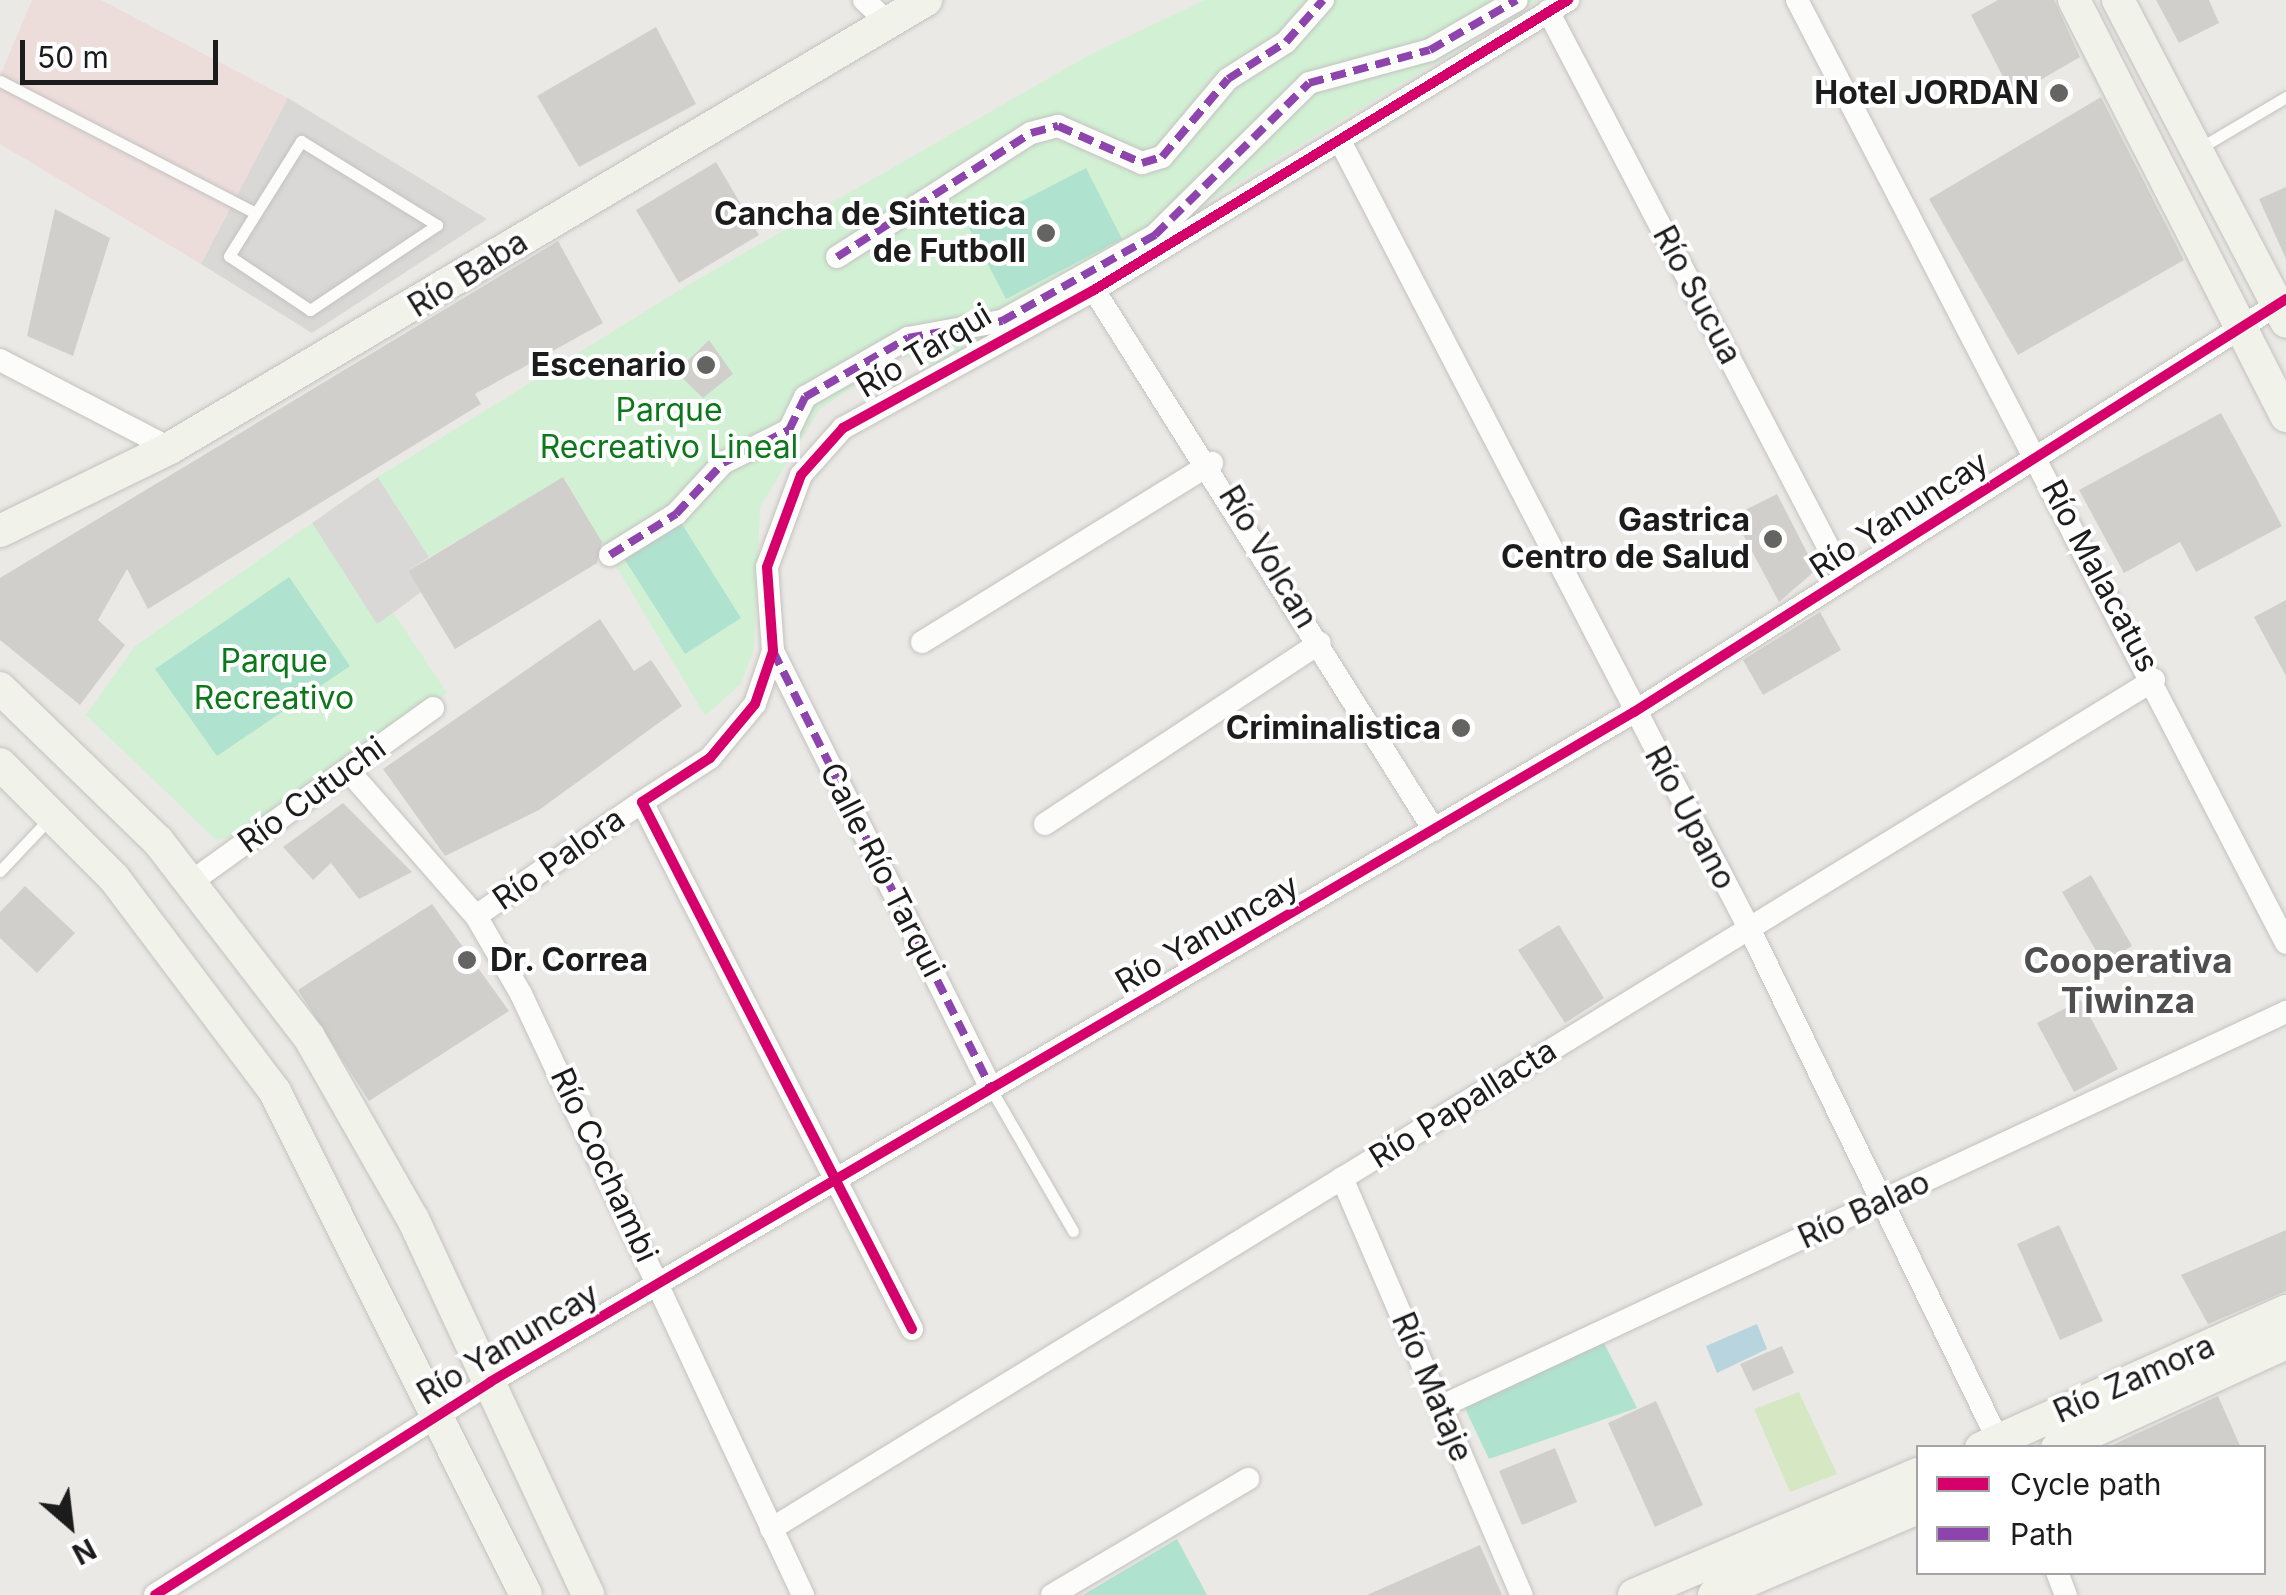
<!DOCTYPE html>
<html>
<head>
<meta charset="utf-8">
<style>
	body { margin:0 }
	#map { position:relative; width:2286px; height:1595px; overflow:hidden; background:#ebe9e5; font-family:Inter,sans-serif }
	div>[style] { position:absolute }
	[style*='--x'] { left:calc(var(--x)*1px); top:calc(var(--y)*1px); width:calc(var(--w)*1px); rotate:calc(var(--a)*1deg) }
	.commercial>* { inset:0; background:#edddda }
	.religious>* { inset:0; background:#d9d8d6 }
	.grass>* { inset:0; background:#d6e8c3 }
	.park>* { inset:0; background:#d2f1d4 }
	.pitch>* { inset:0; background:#b0e2d0 }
	.water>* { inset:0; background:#b8d4de }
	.building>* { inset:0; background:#d1cfcc }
	.roads { filter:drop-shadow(0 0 2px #c3c2c1) drop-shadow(0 0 2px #c3c2c1) }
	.lane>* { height:11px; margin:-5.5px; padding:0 5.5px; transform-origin:5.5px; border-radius:5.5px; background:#fcfcfb }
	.street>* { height:22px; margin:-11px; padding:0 11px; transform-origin:11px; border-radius:11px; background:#fcfcfb }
	.secondary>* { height:32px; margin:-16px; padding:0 16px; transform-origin:16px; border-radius:16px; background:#f1f2e9 }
	.quiet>* { height:8px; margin-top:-4px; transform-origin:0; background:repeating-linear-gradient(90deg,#8e44ad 0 15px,transparent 0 23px) }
	.cycleway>* { height:10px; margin:-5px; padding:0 5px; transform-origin:5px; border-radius:5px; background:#d6006c }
	.dots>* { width:28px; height:28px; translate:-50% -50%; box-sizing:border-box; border:5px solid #fff; border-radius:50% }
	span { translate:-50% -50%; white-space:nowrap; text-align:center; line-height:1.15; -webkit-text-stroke:8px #fff; paint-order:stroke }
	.poi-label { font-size:32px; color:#1c1c1c; font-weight:700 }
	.right { translate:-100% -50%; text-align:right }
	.left { translate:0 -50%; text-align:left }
	.street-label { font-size:32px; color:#1c1c1c }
	.park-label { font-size:32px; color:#0d781b }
	.neighbourhood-label { font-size:35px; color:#4f4f4f; font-weight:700 }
	.legend { position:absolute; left:1916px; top:1445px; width:350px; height:130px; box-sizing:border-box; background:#fff; border:2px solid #a4a4a4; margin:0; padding:12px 18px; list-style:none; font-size:30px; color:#1c1c1c }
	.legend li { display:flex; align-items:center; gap:20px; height:50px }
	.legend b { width:50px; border:2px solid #a4a4a4 }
	.north { position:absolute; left:20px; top:1475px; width:100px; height:100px; -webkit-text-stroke:8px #fff; paint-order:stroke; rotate:152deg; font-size:28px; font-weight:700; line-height:40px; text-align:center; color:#1c1c1c }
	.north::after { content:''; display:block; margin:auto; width:35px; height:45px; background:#1c1c1c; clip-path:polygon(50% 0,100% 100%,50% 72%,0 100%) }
	.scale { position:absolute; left:20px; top:40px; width:198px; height:45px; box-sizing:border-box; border:5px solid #1c1c1c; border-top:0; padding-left:12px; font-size:30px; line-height:35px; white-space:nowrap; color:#1c1c1c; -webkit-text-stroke:8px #fff; paint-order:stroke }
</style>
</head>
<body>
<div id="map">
	<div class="commercial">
		<div style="clip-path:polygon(32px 0,101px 0,288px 98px,201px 264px,0 144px,0 76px)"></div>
	</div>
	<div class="religious">
		<div style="clip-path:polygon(288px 98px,487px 219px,312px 333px,201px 264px)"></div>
		<div style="clip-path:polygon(378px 477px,429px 557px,408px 571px,421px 592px,377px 625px,312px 523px)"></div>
	</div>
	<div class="grass">
		<div style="clip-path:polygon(1799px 1392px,1837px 1474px,1790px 1492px,1754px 1409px)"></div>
	</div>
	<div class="park">
		<div style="clip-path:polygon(1205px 0,1539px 0,938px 365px,900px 356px,820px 409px,760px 507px,754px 649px,741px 684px,705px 716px,564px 478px,429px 557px,378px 477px,683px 288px,1091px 54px)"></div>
		<div style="clip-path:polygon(312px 523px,377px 624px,394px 613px,447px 693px,234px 837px,216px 840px,86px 715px,135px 646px)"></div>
	</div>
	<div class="pitch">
		<div style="clip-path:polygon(1086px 168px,1122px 239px,1006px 299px,969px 228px)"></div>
		<div style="clip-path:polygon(680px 521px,741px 618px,685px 654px,623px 557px)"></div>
		<div style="clip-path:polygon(289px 577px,350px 666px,217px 756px,155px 669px)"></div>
		<div style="clip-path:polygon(1604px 1343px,1637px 1408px,1489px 1459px,1462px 1402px)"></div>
		<div style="clip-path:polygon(1177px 1539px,1207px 1595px,1083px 1595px)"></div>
	</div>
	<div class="water">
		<div style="clip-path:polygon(1757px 1324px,1767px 1349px,1717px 1373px,1706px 1346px)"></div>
	</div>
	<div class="building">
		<div style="clip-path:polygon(1998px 0,2054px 0,2080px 57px,2013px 96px,1971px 15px)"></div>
		<div style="clip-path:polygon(2156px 0,2209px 0,2219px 23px,2179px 43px)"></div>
		<div style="clip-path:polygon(656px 27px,696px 104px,579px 167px,537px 96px)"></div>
		<div style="clip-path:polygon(2101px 97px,2184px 260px,2018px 355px,1929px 199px)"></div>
		<div style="clip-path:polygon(716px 162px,759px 235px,679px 283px,636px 210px)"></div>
		<div style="clip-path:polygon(2286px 187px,2286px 259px,2259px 199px)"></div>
		<div style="clip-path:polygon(55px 209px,110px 238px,73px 356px,27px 336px)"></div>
		<div style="clip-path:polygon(558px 241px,603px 323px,475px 394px,481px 404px,148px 609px,127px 569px,98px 620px,125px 645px,80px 705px,0 640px,0 578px)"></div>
		<div style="clip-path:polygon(709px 340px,733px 374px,703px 398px,676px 372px)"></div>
		<div style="clip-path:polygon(2221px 413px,2282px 526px,2196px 572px,2180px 542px,2124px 573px,2079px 490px)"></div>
		<div style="clip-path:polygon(563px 477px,602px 542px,597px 563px,455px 649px,408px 571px)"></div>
		<div style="clip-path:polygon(1777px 494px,1816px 570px,1779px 602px,1733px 516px)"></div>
		<div style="clip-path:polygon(2286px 600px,2286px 676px,2254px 617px)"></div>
		<div style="clip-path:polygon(1820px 612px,1841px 650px,1763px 695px,1743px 660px)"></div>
		<div style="clip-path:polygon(600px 619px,634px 671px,651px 660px,682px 706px,539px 810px,445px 856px,383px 769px)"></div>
		<div style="clip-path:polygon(343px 803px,412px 872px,359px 899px,331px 863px,313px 880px,283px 847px)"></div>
		<div style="clip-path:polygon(2091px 875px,2132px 946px,2103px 963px,2062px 892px)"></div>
		<div style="clip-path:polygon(25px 886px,75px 933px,37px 973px,0 938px,0 912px)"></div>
		<div style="clip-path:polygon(432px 904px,509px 1011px,369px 1101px,298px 990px)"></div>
		<div style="clip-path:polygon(1559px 925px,1604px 998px,1565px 1023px,1518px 950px)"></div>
		<div style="clip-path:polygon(2081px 1000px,2118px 1069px,2074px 1092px,2037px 1023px)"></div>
		<div style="clip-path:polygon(2059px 1225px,2103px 1321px,2060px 1340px,2017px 1244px)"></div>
		<div style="clip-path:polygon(2286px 1230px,2286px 1291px,2208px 1324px,2181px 1275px)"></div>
		<div style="clip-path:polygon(1782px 1346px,1794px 1373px,1753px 1391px,1740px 1364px)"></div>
		<div style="clip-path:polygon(2218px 1396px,2241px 1448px,2106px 1448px)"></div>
		<div style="clip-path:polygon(1656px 1401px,1703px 1505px,1655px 1527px,1608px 1423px)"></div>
		<div style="clip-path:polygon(1555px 1448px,1577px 1502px,1522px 1525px,1499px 1471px)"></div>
		<div style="clip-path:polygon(1480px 1545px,1502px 1595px,1367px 1595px)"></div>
	</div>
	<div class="roads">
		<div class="lane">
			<div style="--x:0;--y:81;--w:284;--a:27.3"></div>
			<div style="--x:301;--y:141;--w:160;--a:31.7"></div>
			<div style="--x:437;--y:225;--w:153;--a:146.2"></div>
			<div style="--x:310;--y:310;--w:97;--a:-146.3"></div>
			<div style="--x:229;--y:256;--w:136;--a:-57.9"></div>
			<div style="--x:2200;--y:148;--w:100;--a:-30.7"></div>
			<div style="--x:0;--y:871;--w:70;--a:-46.7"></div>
			<div style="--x:991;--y:1089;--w:164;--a:60"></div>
		</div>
		<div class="street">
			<div style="--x:864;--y:0;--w:26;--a:43"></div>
			<div style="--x:1797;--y:0;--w:1062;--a:62.59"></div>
			<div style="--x:1548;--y:11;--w:641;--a:62.4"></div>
			<div style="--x:1340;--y:141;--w:887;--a:62.54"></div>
			<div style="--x:1749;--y:928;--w:578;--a:64.06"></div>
			<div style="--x:837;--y:257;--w:230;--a:-32.6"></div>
			<div style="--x:1031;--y:133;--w:28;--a:-15"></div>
			<div style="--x:1058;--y:126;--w:92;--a:23.8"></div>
			<div style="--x:1142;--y:163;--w:21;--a:-17"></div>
			<div style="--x:1162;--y:157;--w:102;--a:-49.8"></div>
			<div style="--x:1228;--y:79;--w:69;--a:-32.5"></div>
			<div style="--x:1286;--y:42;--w:56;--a:-48.6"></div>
			<div style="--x:1094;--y:290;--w:638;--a:57.8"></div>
			<div style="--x:0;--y:360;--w:191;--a:27.4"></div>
			<div style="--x:610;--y:555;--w:78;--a:-31.8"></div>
			<div style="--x:676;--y:514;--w:69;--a:-47.3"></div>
			<div style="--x:723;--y:463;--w:74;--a:-26.6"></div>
			<div style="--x:789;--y:430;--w:37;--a:-64"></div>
			<div style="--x:805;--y:397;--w:119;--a:-29.8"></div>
			<div style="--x:908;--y:338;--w:96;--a:-10.3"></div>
			<div style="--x:1002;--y:321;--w:176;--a:-29.3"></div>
			<div style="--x:1155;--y:235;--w:216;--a:-44.6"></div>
			<div style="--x:1309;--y:83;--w:125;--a:-15.3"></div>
			<div style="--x:1430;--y:50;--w:100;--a:-29.9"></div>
			<div style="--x:922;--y:642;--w:341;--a:-31.7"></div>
			<div style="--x:773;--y:651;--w:489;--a:63.5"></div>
			<div style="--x:348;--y:770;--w:194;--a:48.8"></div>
			<div style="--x:476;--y:916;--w:90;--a:60"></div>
			<div style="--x:521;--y:994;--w:664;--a:64.86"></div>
			<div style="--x:1045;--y:824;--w:329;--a:-33.4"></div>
			<div style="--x:191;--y:882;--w:298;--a:-35.7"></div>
			<div style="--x:476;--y:916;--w:201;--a:-34.5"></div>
			<div style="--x:1342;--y:1178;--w:454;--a:66.7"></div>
			<div style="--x:912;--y:1329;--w:592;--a:-117.13"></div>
			<div style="--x:642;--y:802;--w:81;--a:-32.9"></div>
			<div style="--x:710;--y:758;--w:70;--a:-50.2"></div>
			<div style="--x:755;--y:704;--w:56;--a:-71.2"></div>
			<div style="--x:773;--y:651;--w:84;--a:-94.1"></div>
			<div style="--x:767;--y:567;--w:98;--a:-69.7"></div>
			<div style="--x:801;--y:475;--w:63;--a:-48.2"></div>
			<div style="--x:843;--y:428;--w:286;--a:-28.8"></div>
			<div style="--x:1094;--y:290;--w:556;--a:-31.46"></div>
			<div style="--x:1440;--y:1407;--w:934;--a:-25.03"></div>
			<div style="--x:771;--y:1529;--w:1623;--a:-31.55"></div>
			<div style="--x:2057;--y:1572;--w:25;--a:69"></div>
			<div style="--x:155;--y:1595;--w:397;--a:-32.4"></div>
			<div style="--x:490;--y:1382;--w:1326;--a:-30.36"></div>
			<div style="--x:1634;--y:712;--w:772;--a:-32.35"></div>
			<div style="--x:1052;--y:1595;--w:228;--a:-30.6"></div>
		</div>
		<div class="secondary">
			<div style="--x:2074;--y:0;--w:467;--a:63"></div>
			<div style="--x:2118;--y:0;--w:363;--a:62.4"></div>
			<div style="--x:0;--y:531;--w:189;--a:-26"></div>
			<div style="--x:170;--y:448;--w:879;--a:-30.65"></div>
			<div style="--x:0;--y:688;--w:220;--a:44.1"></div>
			<div style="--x:158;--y:841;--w:247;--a:52.4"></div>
			<div style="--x:309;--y:1037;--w:210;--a:60.3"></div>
			<div style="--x:413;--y:1219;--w:415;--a:65"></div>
			<div style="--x:0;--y:764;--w:161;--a:45"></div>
			<div style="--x:114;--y:878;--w:268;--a:53"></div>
			<div style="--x:275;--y:1092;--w:562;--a:63.48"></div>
			<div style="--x:1981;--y:1448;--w:334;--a:-24.2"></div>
			<div style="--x:2057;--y:1448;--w:252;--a:-24.6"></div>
			<div style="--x:1634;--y:1595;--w:309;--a:-23.1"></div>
			<div style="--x:1714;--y:1595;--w:222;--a:-23.1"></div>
		</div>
	</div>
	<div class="quiet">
		<div style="--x:837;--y:257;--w:230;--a:-32.6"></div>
		<div style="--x:1031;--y:133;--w:28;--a:-15"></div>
		<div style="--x:1058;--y:126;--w:92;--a:23.8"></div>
		<div style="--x:1142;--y:163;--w:21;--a:-17"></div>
		<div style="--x:1162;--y:157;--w:102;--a:-49.8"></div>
		<div style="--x:1228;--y:79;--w:69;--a:-32.5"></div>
		<div style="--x:1286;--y:42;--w:56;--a:-48.6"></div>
		<div style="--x:610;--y:555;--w:78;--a:-31.8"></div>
		<div style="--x:676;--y:514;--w:69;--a:-47.3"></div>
		<div style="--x:723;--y:463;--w:74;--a:-26.6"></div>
		<div style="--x:789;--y:430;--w:37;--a:-64"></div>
		<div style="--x:805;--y:397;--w:119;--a:-29.8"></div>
		<div style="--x:908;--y:338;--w:96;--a:-10.3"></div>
		<div style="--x:1002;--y:321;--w:176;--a:-29.3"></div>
		<div style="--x:1155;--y:235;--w:216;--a:-44.6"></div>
		<div style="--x:1309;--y:83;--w:125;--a:-15.3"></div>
		<div style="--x:1430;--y:50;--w:100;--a:-29.9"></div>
		<div style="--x:773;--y:651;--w:489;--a:63.5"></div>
	</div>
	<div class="cycleway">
		<div style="--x:912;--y:1329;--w:592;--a:-117.13"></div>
		<div style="--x:642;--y:802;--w:81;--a:-32.9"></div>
		<div style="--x:710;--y:758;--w:70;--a:-50.2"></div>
		<div style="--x:755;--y:704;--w:56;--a:-71.2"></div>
		<div style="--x:773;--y:651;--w:84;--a:-94.1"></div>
		<div style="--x:767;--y:567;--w:98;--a:-69.7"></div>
		<div style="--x:801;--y:475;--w:63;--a:-48.2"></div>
		<div style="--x:843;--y:428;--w:286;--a:-28.8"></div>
		<div style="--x:1094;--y:290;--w:556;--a:-31.46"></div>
		<div style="--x:155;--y:1595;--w:397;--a:-32.4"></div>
		<div style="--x:490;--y:1382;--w:1326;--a:-30.36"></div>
		<div style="--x:1634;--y:712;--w:772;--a:-32.35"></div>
	</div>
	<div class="dots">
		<div style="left:2059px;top:93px;background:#646462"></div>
		<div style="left:1046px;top:233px;background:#646462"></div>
		<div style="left:706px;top:365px;background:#646462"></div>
		<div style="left:1773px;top:539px;background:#646462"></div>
		<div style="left:1461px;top:728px;background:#646462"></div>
		<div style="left:467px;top:960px;background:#646462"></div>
	</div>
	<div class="poi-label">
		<span class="right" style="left:2039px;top:93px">Hotel JORDAN</span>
		<span class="right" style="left:1026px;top:233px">Cancha de Sintetica<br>de Futboll</span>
		<span class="right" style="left:686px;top:365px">Escenario</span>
		<span class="right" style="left:1750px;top:539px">Gastrica<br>Centro de Salud</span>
		<span class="right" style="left:1441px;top:728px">Criminalistica</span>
		<span class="left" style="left:490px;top:960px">Dr. Correa</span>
	</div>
	<div class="street-label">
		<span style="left:468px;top:274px;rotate:-32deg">Río Baba</span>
		<span style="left:1697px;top:295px;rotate:62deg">Río Sucua</span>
		<span style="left:924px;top:351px;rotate:-31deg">Río Tarqui</span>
		<span style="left:1899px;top:515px;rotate:-33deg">Río Yanuncay</span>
		<span style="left:1268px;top:557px;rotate:59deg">Río Volcan</span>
		<span style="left:2100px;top:576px;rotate:62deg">Río Malacatus</span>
		<span style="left:312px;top:795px;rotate:-36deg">Río Cutuchi</span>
		<span style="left:1690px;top:818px;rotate:62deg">Río Upano</span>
		<span style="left:559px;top:859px;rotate:-35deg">Río Palora</span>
		<span style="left:882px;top:870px;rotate:63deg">Calle Río Tarqui</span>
		<span style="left:1207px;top:934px;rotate:-30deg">Río Yanuncay</span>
		<span style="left:1463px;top:1104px;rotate:-32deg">Río Papallacta</span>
		<span style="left:604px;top:1165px;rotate:65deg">Río Cochambi</span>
		<span style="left:1864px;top:1210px;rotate:-25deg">Río Balao</span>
		<span style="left:508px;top:1344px;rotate:-31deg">Río Yanuncay</span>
		<span style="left:2134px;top:1379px;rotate:-24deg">Río Zamora</span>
		<span style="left:1432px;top:1387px;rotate:67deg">Río Mataje</span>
	</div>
	<div class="park-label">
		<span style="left:669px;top:429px">Parque<br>Recreativo Lineal</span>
		<span style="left:274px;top:680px">Parque<br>Recreativo</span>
	</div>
	<div class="neighbourhood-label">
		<span style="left:2128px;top:980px">Cooperativa<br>Tiwinza</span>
	</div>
	<ul class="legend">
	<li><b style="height:12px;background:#d6006c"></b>Cycle path</li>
	<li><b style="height:12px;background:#8e44ad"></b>Path</li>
	</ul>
	<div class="north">N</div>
	<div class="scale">50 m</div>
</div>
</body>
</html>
